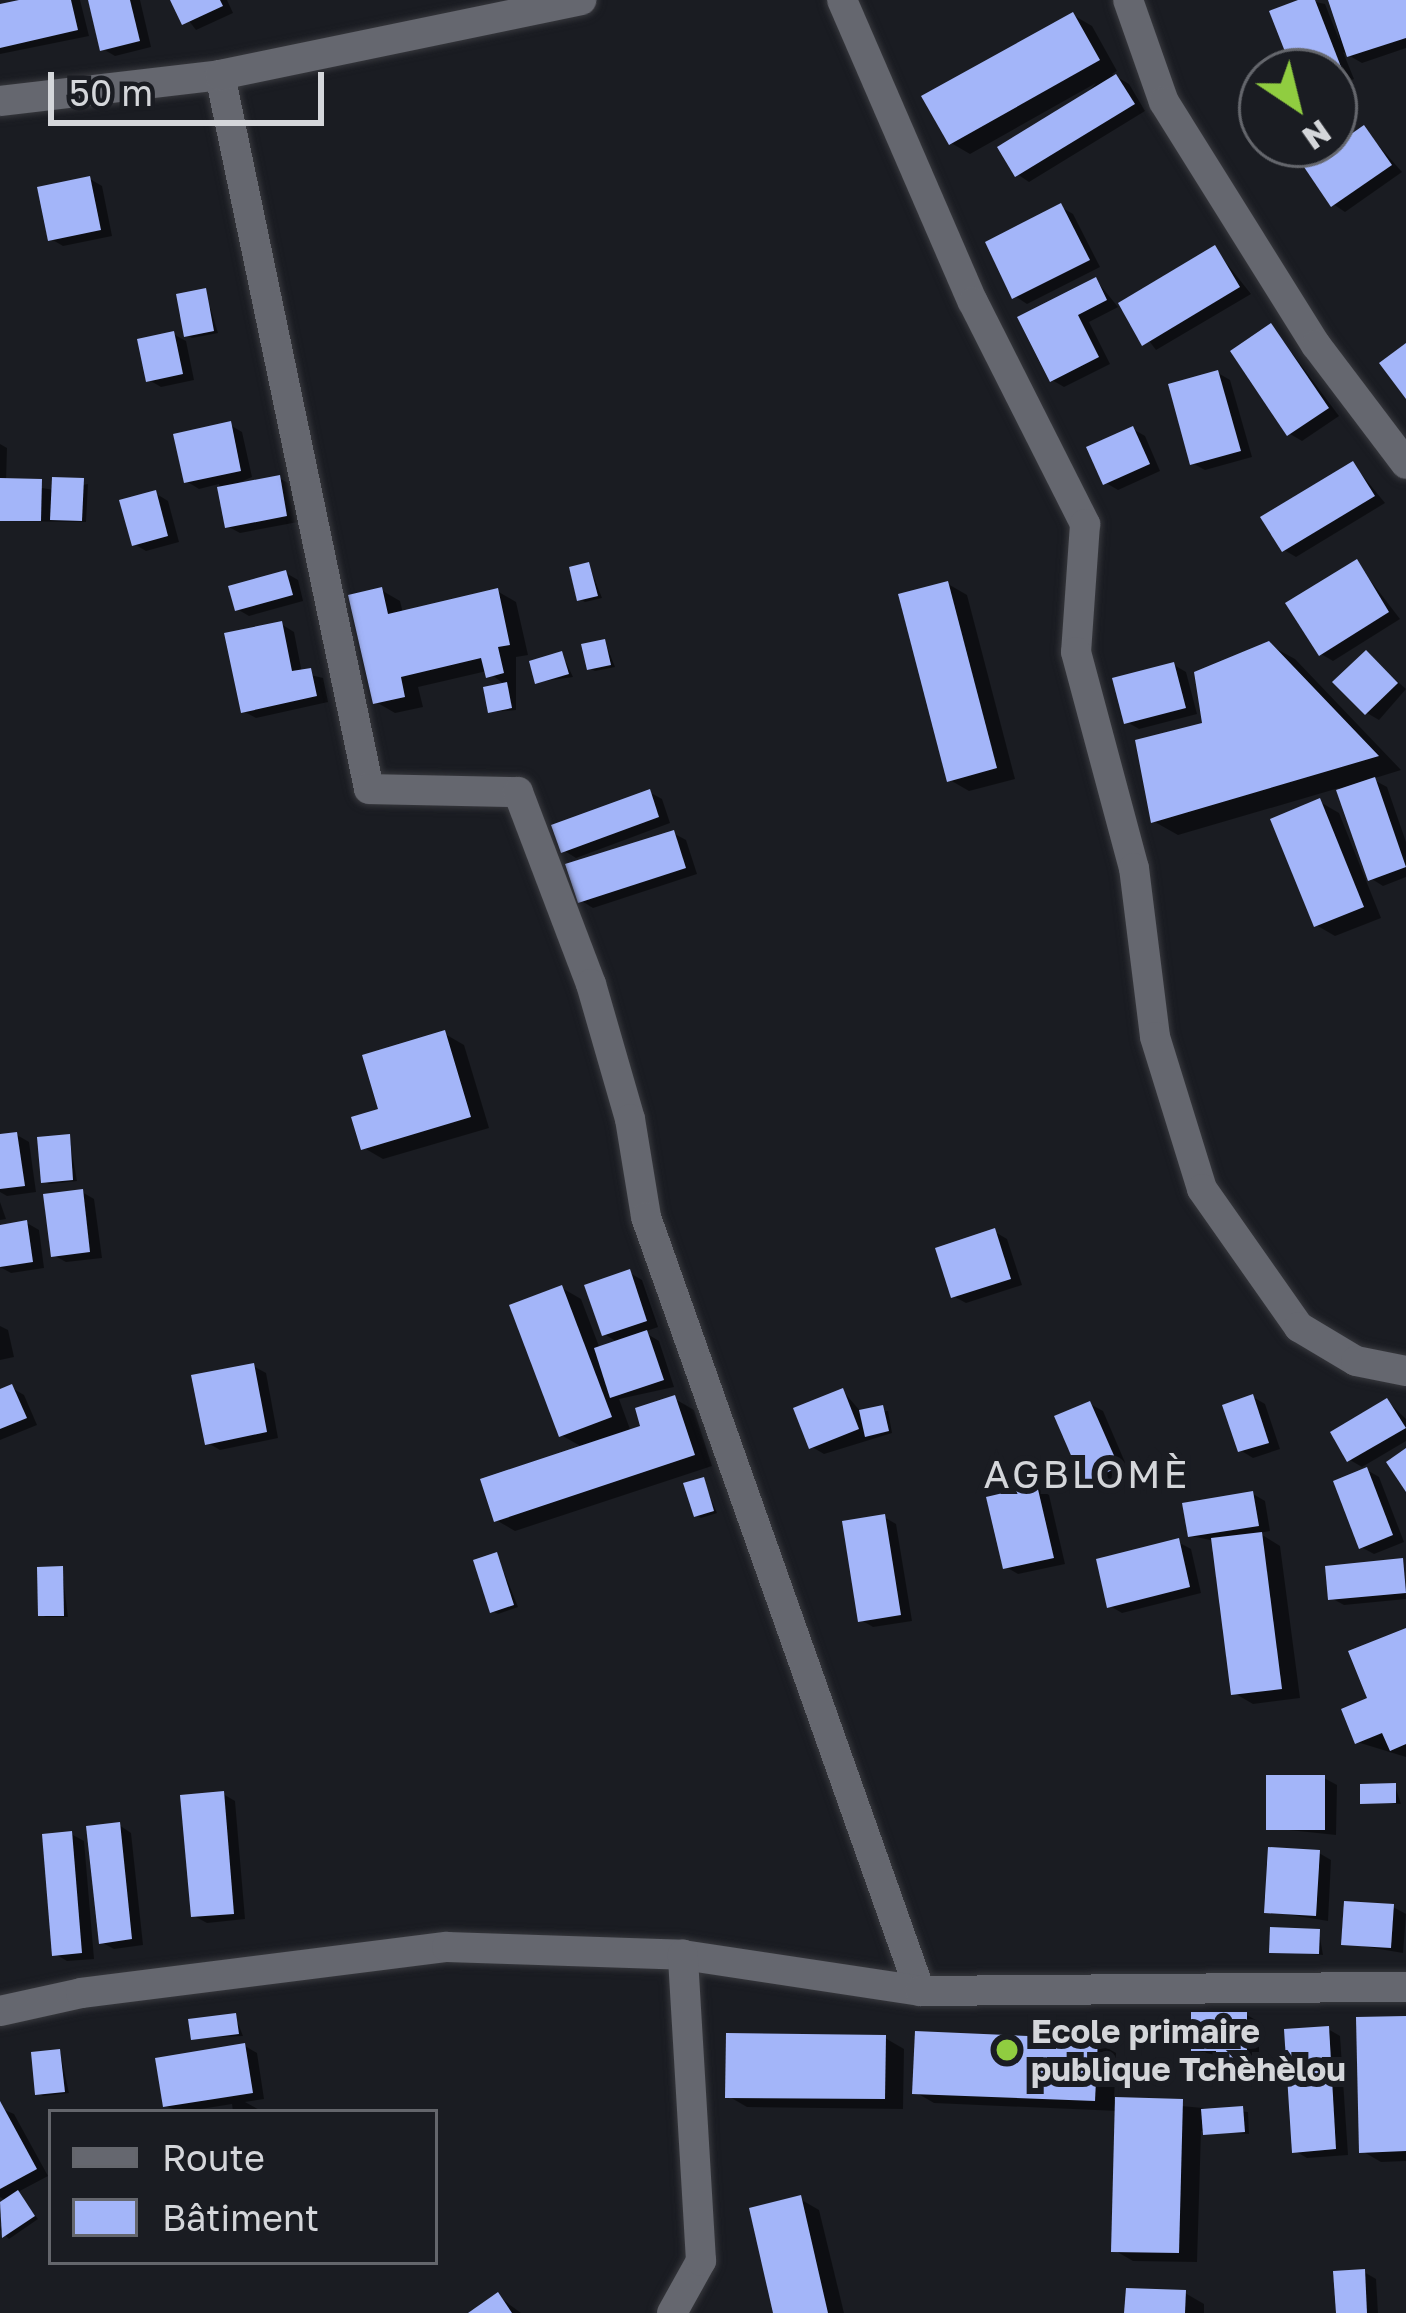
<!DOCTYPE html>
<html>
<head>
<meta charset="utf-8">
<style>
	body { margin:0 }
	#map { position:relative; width:1406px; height:2313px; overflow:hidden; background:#1a1c22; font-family:"Golos Text",sans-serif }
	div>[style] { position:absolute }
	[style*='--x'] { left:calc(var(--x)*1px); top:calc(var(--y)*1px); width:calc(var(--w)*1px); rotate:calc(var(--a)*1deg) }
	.shadow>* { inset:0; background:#0007 }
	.building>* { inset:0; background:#a3b5f9 }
	.roads { filter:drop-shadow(0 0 3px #37383d) drop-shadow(0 0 3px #37383d) }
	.minor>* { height:30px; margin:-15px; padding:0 15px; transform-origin:15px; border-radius:15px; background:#65676f }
	.dots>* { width:33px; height:33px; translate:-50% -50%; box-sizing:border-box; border:6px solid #1a1c22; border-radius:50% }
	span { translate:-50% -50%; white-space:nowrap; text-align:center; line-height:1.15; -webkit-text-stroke:12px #1a1c22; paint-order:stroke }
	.poi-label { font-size:33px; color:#d4d6da; font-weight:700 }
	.left { translate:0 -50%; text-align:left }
	.quarter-label { font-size:39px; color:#d4d6da; letter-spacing:3px }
	.legend { position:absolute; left:48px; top:2109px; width:390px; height:156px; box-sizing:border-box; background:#1a1c22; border:3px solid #64666c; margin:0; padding:15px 21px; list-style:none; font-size:36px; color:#d4d6da }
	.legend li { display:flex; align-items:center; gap:24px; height:60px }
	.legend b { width:60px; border:3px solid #64666c }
	.north { position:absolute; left:1238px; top:48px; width:120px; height:120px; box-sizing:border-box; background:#1a1c22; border:3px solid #64666c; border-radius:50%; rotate:145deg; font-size:33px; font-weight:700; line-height:48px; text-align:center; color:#d4d6da }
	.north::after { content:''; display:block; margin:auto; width:42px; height:54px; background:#90cd40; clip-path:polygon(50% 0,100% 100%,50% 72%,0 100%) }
	.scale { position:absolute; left:48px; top:72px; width:276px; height:54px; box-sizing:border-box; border:6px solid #d4d6da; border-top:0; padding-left:15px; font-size:36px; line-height:42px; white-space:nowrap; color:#d4d6da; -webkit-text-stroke:9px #1a1c22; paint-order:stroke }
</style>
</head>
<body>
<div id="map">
	<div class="shadow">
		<div style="clip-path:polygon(32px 0,80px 0,89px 36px,0 54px,0 8px)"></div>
		<div style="clip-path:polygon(91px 0,140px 0,151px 47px,115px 56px,103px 49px)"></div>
		<div style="clip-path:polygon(173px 0,227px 0,233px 13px,196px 30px)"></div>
		<div style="clip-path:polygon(1306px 0,1325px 4px,1340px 42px,1331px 0,1406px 0,1406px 48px,1362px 63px,1343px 52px,1354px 79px,1334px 87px,1334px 72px,1296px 72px)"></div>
		<div style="clip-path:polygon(1073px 15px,1092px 26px,1117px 71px,1112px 74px,1129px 84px,1145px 111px,1029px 182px,1017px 174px,1096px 83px,970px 154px,951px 143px)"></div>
		<div style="clip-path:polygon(1364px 129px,1402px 172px,1345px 212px,1333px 204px)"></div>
		<div style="clip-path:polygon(90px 179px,102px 186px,112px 236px,63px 246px,51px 239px)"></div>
		<div style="clip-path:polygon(1061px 207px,1073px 214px,1100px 267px,1027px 304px,1015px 296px)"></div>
		<div style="clip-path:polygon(1215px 249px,1251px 294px,1156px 350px,1122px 305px,1089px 322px,1110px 364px,1064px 387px,1052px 380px,1021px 318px,1096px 280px,1118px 307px)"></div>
		<div style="clip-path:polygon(205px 291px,218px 333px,192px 338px,187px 335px)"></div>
		<div style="clip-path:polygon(1272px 326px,1339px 416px,1302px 441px,1290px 434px)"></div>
		<div style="clip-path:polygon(173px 334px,186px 341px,194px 380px,161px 387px,149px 380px)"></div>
		<div style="clip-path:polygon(1218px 373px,1230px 380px,1252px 457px,1205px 470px,1192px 463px)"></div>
		<div style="clip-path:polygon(230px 425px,242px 432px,252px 477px,224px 489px,279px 478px,292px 485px,298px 522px,240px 533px,227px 526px,219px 484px,199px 489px,186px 481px)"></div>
		<div style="clip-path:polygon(1133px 429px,1145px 436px,1160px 471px,1118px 490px,1106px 483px)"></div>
		<div style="clip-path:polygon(0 444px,7px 448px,6px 482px,54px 490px,88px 484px,86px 522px,0 521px)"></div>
		<div style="clip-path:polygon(1353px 464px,1385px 503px,1296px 557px,1284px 550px)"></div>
		<div style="clip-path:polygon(155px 493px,168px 501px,179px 542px,146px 551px,134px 544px)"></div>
		<div style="clip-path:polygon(1357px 563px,1400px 619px,1333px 661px,1321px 654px)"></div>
		<div style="clip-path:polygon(589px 565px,602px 598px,585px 602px,580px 599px)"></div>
		<div style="clip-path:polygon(286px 573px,298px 580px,303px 601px,249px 616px,237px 609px)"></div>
		<div style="clip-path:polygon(948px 584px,967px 595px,1015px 779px,969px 791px,950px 780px)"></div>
		<div style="clip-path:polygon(381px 590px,400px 601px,403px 613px,497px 591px,516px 602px,528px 655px,516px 657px,516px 710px,491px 712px,505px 685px,487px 671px,418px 687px,423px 707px,395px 713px,376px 702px)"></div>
		<div style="clip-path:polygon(281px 624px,294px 632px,302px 673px,323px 678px,328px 702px,256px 718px,243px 711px)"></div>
		<div style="clip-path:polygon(605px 642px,615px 667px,595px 671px,589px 668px)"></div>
		<div style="clip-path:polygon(1269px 645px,1295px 659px,1401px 770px,1372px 779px,1387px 787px,1406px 842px,1406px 877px,1383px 886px,1367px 876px,1339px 788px,1178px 835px,1153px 821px,1205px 725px)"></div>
		<div style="clip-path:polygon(562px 654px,573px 677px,538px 682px)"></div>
		<div style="clip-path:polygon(1366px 654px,1406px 689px,1379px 720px,1367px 713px)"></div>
		<div style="clip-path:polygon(1174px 665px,1186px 672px,1197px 714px,1139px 729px,1127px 722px)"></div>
		<div style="clip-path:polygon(649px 792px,662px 799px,670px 823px,576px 858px,563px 850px)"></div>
		<div style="clip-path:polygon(1320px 802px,1339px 813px,1381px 918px,1335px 936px,1316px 925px)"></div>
		<div style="clip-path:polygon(673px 833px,686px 840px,697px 874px,593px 908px,580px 900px)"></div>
		<div style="clip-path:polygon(445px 1034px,464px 1045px,489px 1128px,383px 1159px,364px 1148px,382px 1111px)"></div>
		<div style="clip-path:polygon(17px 1135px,29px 1142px,36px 1192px,7px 1196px,0 1192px,0 1137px)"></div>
		<div style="clip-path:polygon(69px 1137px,77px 1181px,49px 1184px,44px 1181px)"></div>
		<div style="clip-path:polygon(82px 1192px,94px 1199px,102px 1258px,66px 1262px,53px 1255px)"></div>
		<div style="clip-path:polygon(0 1202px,6px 1219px,0 1220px)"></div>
		<div style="clip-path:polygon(27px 1223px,39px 1230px,44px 1268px,11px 1273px,0 1267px,0 1228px)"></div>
		<div style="clip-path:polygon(995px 1232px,1007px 1239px,1022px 1285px,966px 1303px,953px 1296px)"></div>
		<div style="clip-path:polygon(630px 1273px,642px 1280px,658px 1327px,644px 1332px,659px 1341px,674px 1387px,619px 1399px,631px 1432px,675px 1399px,694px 1410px,712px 1466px,515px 1531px,496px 1520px,584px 1448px,561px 1435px,562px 1288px,581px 1299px,600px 1349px,619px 1343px,604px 1334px)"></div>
		<div style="clip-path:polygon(0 1326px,8px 1330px,14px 1357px,0 1360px)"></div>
		<div style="clip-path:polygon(253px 1366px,266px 1373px,278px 1438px,220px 1450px,208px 1443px)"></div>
		<div style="clip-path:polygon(12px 1388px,24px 1395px,37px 1425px,0 1440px,0 1393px)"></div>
		<div style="clip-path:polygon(843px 1391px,861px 1412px,888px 1411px,892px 1433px,824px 1454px,812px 1447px)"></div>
		<div style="clip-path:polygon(1253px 1397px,1265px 1404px,1280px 1449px,1253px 1458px,1240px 1450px)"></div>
		<div style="clip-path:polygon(1387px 1401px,1406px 1419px,1406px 1441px,1362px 1467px,1350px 1460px)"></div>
		<div style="clip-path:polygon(1090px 1404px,1103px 1411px,1130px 1474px,1098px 1488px,1086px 1481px)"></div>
		<div style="clip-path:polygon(1367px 1470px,1379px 1477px,1404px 1542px,1374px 1554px,1361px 1547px)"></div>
		<div style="clip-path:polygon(703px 1480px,717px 1513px,701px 1518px,696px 1515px)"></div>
		<div style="clip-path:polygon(1037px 1488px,1049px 1495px,1065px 1564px,1018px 1574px,1006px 1567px)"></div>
		<div style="clip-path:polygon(1253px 1494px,1265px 1501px,1270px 1531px,1259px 1533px,1280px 1546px,1300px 1698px,1253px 1704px,1234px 1693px,1215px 1541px,1191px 1536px)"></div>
		<div style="clip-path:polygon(884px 1517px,896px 1524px,912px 1621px,873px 1627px,861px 1620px)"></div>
		<div style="clip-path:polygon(1178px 1542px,1191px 1549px,1201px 1593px,1122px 1613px,1110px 1606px)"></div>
		<div style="clip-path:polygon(497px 1555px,518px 1607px,498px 1614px,492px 1611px)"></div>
		<div style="clip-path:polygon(1403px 1561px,1406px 1599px,1344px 1605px,1331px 1598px)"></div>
		<div style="clip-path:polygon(62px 1569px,68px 1617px,46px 1617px,41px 1615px)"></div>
		<div style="clip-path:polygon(1406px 1631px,1406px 1757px,1357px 1742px)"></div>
		<div style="clip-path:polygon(1324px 1778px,1337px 1785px,1336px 1835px,1269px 1828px)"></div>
		<div style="clip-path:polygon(1395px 1786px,1401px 1804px,1363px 1802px)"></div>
		<div style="clip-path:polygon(223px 1794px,235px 1801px,245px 1919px,207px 1923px,194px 1916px)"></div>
		<div style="clip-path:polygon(119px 1825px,131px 1833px,143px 1945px,114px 1949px,101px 1942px)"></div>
		<div style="clip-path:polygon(71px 1834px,84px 1841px,94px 1959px,67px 1961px,55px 1954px)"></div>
		<div style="clip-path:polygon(1319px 1853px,1331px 1860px,1328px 1921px,1267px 1911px)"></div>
		<div style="clip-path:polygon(1393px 1907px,1406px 1914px,1403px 1953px,1344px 1943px)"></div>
		<div style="clip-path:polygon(1319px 1932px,1323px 1955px,1272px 1951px)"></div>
		<div style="clip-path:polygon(1247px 2015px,1259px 2022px,1259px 2076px,1231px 2076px,1219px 2069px,1219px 2056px,1194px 2050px)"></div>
		<div style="clip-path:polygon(235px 2016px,243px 2036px,194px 2038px)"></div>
		<div style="clip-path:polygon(1406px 2019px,1406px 2161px,1381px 2162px,1362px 2151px)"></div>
		<div style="clip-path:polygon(1328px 2029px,1340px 2036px,1348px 2155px,1307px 2158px,1295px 2151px)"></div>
		<div style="clip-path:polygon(885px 2038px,904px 2049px,903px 2109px,747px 2107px,728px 2096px)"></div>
		<div style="clip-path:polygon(1097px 2042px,1116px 2053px,1114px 2100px,1248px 2112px,1249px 2134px,1201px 2131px,1197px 2262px,1133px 2261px,1114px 2250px,1118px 2111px,934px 2103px,915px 2092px)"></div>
		<div style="clip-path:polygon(245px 2046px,257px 2053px,264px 2099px,245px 2102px,263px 2112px,233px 2112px,232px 2104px,182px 2112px,165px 2106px)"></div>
		<div style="clip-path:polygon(60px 2052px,69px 2093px,43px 2096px,38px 2093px)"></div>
		<div style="clip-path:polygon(0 2108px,14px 2114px,48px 2176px,16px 2193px,38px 2219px,9px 2239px,0 2230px,7px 2201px,0 2197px)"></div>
		<div style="clip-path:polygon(800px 2199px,819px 2210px,844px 2313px,776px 2313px)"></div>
		<div style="clip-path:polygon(1364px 2272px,1376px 2279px,1378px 2313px,1339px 2313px)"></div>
		<div style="clip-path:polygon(1185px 2293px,1204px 2304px,1204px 2313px,1127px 2313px)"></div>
		<div style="clip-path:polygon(498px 2296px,521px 2313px,473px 2313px)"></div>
	</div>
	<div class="building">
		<div style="clip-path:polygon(19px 0,71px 0,78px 30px,0 48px,0 4px)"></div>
		<div style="clip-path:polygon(88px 0,130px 0,140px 41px,100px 51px)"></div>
		<div style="clip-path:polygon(170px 0,220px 0,223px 6px,182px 25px)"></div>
		<div style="clip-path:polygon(1298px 0,1315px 0,1343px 72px,1293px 72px,1269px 11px)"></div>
		<div style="clip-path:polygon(1328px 0,1406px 0,1406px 38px,1347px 57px)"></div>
		<div style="clip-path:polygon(1073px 12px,1100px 60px,949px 145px,921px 96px)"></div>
		<div style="clip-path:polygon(1116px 74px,1135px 104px,1015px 177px,997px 147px)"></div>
		<div style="clip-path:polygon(1364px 125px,1392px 165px,1331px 207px,1304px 167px)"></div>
		<div style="clip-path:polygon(90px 176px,101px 230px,48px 241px,37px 187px)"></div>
		<div style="clip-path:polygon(1061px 203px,1090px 260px,1012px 299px,985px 242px)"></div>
		<div style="clip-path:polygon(1215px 245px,1240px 287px,1142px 346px,1118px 303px)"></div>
		<div style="clip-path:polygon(1096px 277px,1107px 300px,1078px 315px,1099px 357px,1050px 382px,1017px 317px)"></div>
		<div style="clip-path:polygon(206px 288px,214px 331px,184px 337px,176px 294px)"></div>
		<div style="clip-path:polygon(1271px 323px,1329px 408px,1287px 436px,1230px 351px)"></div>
		<div style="clip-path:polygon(174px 331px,183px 374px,146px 382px,137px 339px)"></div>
		<div style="clip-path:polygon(1406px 343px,1406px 399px,1379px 363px)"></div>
		<div style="clip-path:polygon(1218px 370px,1241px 451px,1190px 465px,1168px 384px)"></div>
		<div style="clip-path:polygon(231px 421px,241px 471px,184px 483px,173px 434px)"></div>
		<div style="clip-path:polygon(1133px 426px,1150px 464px,1103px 485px,1086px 447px)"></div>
		<div style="clip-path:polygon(1353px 461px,1375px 496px,1282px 552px,1260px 517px)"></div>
		<div style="clip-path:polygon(280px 475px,287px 516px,225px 528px,217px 487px)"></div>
		<div style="clip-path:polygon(52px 477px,84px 478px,82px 521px,50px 520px)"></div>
		<div style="clip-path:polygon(0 478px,42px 479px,41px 521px,0 521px)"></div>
		<div style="clip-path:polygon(156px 490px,168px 536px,132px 546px,119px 500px)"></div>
		<div style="clip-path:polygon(1357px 559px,1389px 612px,1319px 656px,1285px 603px)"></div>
		<div style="clip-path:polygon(589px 562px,598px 596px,577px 601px,569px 567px)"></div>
		<div style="clip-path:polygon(286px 570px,293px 595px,235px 611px,228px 586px)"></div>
		<div style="clip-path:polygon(948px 581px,997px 768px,947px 782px,898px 594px)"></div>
		<div style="clip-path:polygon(382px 587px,388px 614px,498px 588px,510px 645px,498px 647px,504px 673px,486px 678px,481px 658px,401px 677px,405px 697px,373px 704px,348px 595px)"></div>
		<div style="clip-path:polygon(282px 621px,292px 671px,311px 668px,317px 696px,241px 713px,224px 633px)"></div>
		<div style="clip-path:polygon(605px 639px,611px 665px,587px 670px,581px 644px)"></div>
		<div style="clip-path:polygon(1269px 641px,1379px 756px,1151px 823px,1135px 740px,1202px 723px,1194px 672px)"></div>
		<div style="clip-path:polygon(1366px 650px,1398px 683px,1365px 715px,1332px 682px)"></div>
		<div style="clip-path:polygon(562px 651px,569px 674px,535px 684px,529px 661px)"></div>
		<div style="clip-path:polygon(1174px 662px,1186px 708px,1124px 724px,1112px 678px)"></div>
		<div style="clip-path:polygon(507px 682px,512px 708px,488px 713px,483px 687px)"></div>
		<div style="clip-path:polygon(1375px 777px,1406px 867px,1368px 881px,1336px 790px)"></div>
		<div style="clip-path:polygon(650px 789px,659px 817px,561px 853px,551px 825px)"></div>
		<div style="clip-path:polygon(1320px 798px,1364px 907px,1314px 927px,1270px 819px)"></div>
		<div style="clip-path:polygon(674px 830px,686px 868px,578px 903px,565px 864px)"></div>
		<div style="clip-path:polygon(445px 1030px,471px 1117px,361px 1150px,351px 1117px,378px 1109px,362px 1055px)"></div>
		<div style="clip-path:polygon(17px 1132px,25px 1186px,0 1189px,0 1134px)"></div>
		<div style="clip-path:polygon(70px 1134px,73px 1180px,41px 1183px,37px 1137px)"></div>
		<div style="clip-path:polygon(83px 1189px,90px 1252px,51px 1257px,43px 1194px)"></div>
		<div style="clip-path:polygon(27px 1220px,33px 1262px,0 1267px,0 1225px)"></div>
		<div style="clip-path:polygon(995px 1228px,1011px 1279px,951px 1298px,935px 1248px)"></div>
		<div style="clip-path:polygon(630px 1269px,647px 1321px,602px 1336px,584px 1285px)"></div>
		<div style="clip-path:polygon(562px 1285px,612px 1417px,559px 1437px,509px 1305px)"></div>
		<div style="clip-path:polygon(647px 1330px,664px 1380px,610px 1398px,594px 1348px)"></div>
		<div style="clip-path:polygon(254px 1363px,267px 1432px,205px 1445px,191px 1375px)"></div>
		<div style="clip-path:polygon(12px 1384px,27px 1418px,0 1429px,0 1389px)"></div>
		<div style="clip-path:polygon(843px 1388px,859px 1429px,809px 1449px,793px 1408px)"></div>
		<div style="clip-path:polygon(1253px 1394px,1269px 1443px,1238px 1452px,1222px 1405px)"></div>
		<div style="clip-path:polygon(675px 1395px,695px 1455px,494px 1522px,480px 1479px,640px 1426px,635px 1408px)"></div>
		<div style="clip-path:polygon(1387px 1398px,1406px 1428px,1347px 1462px,1330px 1432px)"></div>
		<div style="clip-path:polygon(1090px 1401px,1119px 1467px,1083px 1483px,1054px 1416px)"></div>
		<div style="clip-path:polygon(883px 1405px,889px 1431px,865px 1437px,859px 1410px)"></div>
		<div style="clip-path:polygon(1406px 1448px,1406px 1492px,1386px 1462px)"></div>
		<div style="clip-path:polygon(1367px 1467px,1393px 1535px,1359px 1549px,1333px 1481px)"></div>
		<div style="clip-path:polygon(704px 1477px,714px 1511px,694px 1517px,683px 1483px)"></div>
		<div style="clip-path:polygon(1037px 1485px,1054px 1558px,1003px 1569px,986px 1497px)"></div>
		<div style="clip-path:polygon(1253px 1491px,1259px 1526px,1188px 1537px,1182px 1503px)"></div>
		<div style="clip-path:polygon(885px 1514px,901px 1615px,858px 1622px,842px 1521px)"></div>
		<div style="clip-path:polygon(1262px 1532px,1282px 1689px,1231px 1695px,1211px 1538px)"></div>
		<div style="clip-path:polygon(1179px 1538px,1190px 1587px,1107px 1608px,1096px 1559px)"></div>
		<div style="clip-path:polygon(497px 1552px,514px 1605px,490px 1613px,473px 1560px)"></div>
		<div style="clip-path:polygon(1403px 1558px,1406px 1593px,1328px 1600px,1325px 1566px)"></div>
		<div style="clip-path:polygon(63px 1566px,64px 1616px,38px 1616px,37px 1567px)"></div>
		<div style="clip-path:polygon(1406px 1628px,1406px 1744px,1390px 1751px,1382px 1733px,1355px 1744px,1341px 1709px,1367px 1698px,1348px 1651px)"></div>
		<div style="clip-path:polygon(1266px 1775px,1325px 1775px,1325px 1830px,1266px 1830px)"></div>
		<div style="clip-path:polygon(1396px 1783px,1396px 1803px,1360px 1804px,1360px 1784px)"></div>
		<div style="clip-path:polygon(224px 1791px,234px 1914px,191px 1917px,180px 1795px)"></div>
		<div style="clip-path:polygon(120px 1822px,132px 1939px,99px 1944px,86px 1826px)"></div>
		<div style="clip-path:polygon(72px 1831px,82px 1953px,52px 1956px,42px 1834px)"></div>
		<div style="clip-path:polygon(1268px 1847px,1320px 1850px,1316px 1916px,1264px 1913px)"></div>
		<div style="clip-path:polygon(1344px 1901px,1394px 1904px,1391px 1948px,1341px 1945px)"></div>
		<div style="clip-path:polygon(1270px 1927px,1320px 1929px,1319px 1954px,1269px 1953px)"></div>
		<div style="clip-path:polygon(1191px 2012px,1247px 2012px,1247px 2071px,1216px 2071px,1216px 2051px,1191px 2051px)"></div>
		<div style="clip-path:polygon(236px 2013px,239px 2034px,191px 2040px,188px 2019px)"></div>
		<div style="clip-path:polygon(1406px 2016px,1406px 2151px,1359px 2153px,1356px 2017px)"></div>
		<div style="clip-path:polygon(1329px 2026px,1336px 2149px,1292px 2153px,1284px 2029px)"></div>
		<div style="clip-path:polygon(915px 2031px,1098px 2039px,1095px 2101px,912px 2094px)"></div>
		<div style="clip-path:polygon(726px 2033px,886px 2035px,885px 2099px,725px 2098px)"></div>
		<div style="clip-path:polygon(245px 2043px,253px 2093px,163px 2107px,155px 2058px)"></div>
		<div style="clip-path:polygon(60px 2049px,65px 2092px,35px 2095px,31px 2052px)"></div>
		<div style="clip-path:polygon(1115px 2097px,1183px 2099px,1179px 2253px,1111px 2252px)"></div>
		<div style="clip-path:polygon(0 2101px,37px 2169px,0 2189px)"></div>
		<div style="clip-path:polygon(1243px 2106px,1245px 2132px,1203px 2135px,1201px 2109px)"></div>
		<div style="clip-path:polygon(18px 2190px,35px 2216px,2px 2238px,0 2202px)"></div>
		<div style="clip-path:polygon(801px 2195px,828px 2313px,773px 2313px,749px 2208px)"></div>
		<div style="clip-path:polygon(1365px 2269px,1367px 2313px,1336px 2313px,1333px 2271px)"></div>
		<div style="clip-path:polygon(1126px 2288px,1186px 2290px,1185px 2313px,1124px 2313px)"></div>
		<div style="clip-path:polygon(498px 2292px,512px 2313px,468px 2313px)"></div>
	</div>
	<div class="roads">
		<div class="minor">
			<div style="--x:842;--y:0;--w:329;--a:66.6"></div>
			<div style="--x:973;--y:302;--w:249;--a:63.2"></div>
			<div style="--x:1085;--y:524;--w:128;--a:94"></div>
			<div style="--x:1076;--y:652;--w:224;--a:75"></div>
			<div style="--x:1134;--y:868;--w:170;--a:82.9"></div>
			<div style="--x:1155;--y:1037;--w:159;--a:72.8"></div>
			<div style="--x:1202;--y:1189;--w:169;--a:54.9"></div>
			<div style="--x:1299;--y:1327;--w:66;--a:30.8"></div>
			<div style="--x:1356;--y:1361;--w:51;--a:11.3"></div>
			<div style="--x:1128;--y:0;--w:108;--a:70.6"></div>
			<div style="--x:1164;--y:102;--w:287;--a:58"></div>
			<div style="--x:1316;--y:345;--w:149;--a:52.9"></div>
			<div style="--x:220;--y:75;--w:729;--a:78.21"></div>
			<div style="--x:369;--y:789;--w:149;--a:1.2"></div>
			<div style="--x:518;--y:792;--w:205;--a:69.2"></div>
			<div style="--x:591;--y:984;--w:141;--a:73.9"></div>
			<div style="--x:630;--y:1119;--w:99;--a:80.7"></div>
			<div style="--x:646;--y:1217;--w:821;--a:70.51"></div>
			<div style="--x:0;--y:101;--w:222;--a:-6.7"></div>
			<div style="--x:220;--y:75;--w:369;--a:-11.7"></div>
			<div style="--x:0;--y:2011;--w:83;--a:-12.5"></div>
			<div style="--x:81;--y:1993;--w:369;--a:-7.2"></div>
			<div style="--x:447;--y:1947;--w:236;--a:1.9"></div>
			<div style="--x:683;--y:1955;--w:240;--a:8.6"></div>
			<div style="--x:920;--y:1991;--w:486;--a:-0.5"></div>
			<div style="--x:672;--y:2313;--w:60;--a:-60.9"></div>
			<div style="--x:701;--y:2261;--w:307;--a:-93.4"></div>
		</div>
	</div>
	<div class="dots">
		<div style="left:1007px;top:2050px;background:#90cd40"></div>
	</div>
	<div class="poi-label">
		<span class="left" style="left:1031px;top:2050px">Ecole primaire<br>publique Tchèhèlou</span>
	</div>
	<div class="quarter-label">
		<span style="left:1087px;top:1474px">AGBLOMÈ</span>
	</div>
	<ul class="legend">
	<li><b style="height:15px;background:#65676f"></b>Route</li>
	<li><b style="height:33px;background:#a3b5f9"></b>Bâtiment</li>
	</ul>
	<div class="north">N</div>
	<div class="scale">50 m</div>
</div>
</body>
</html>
